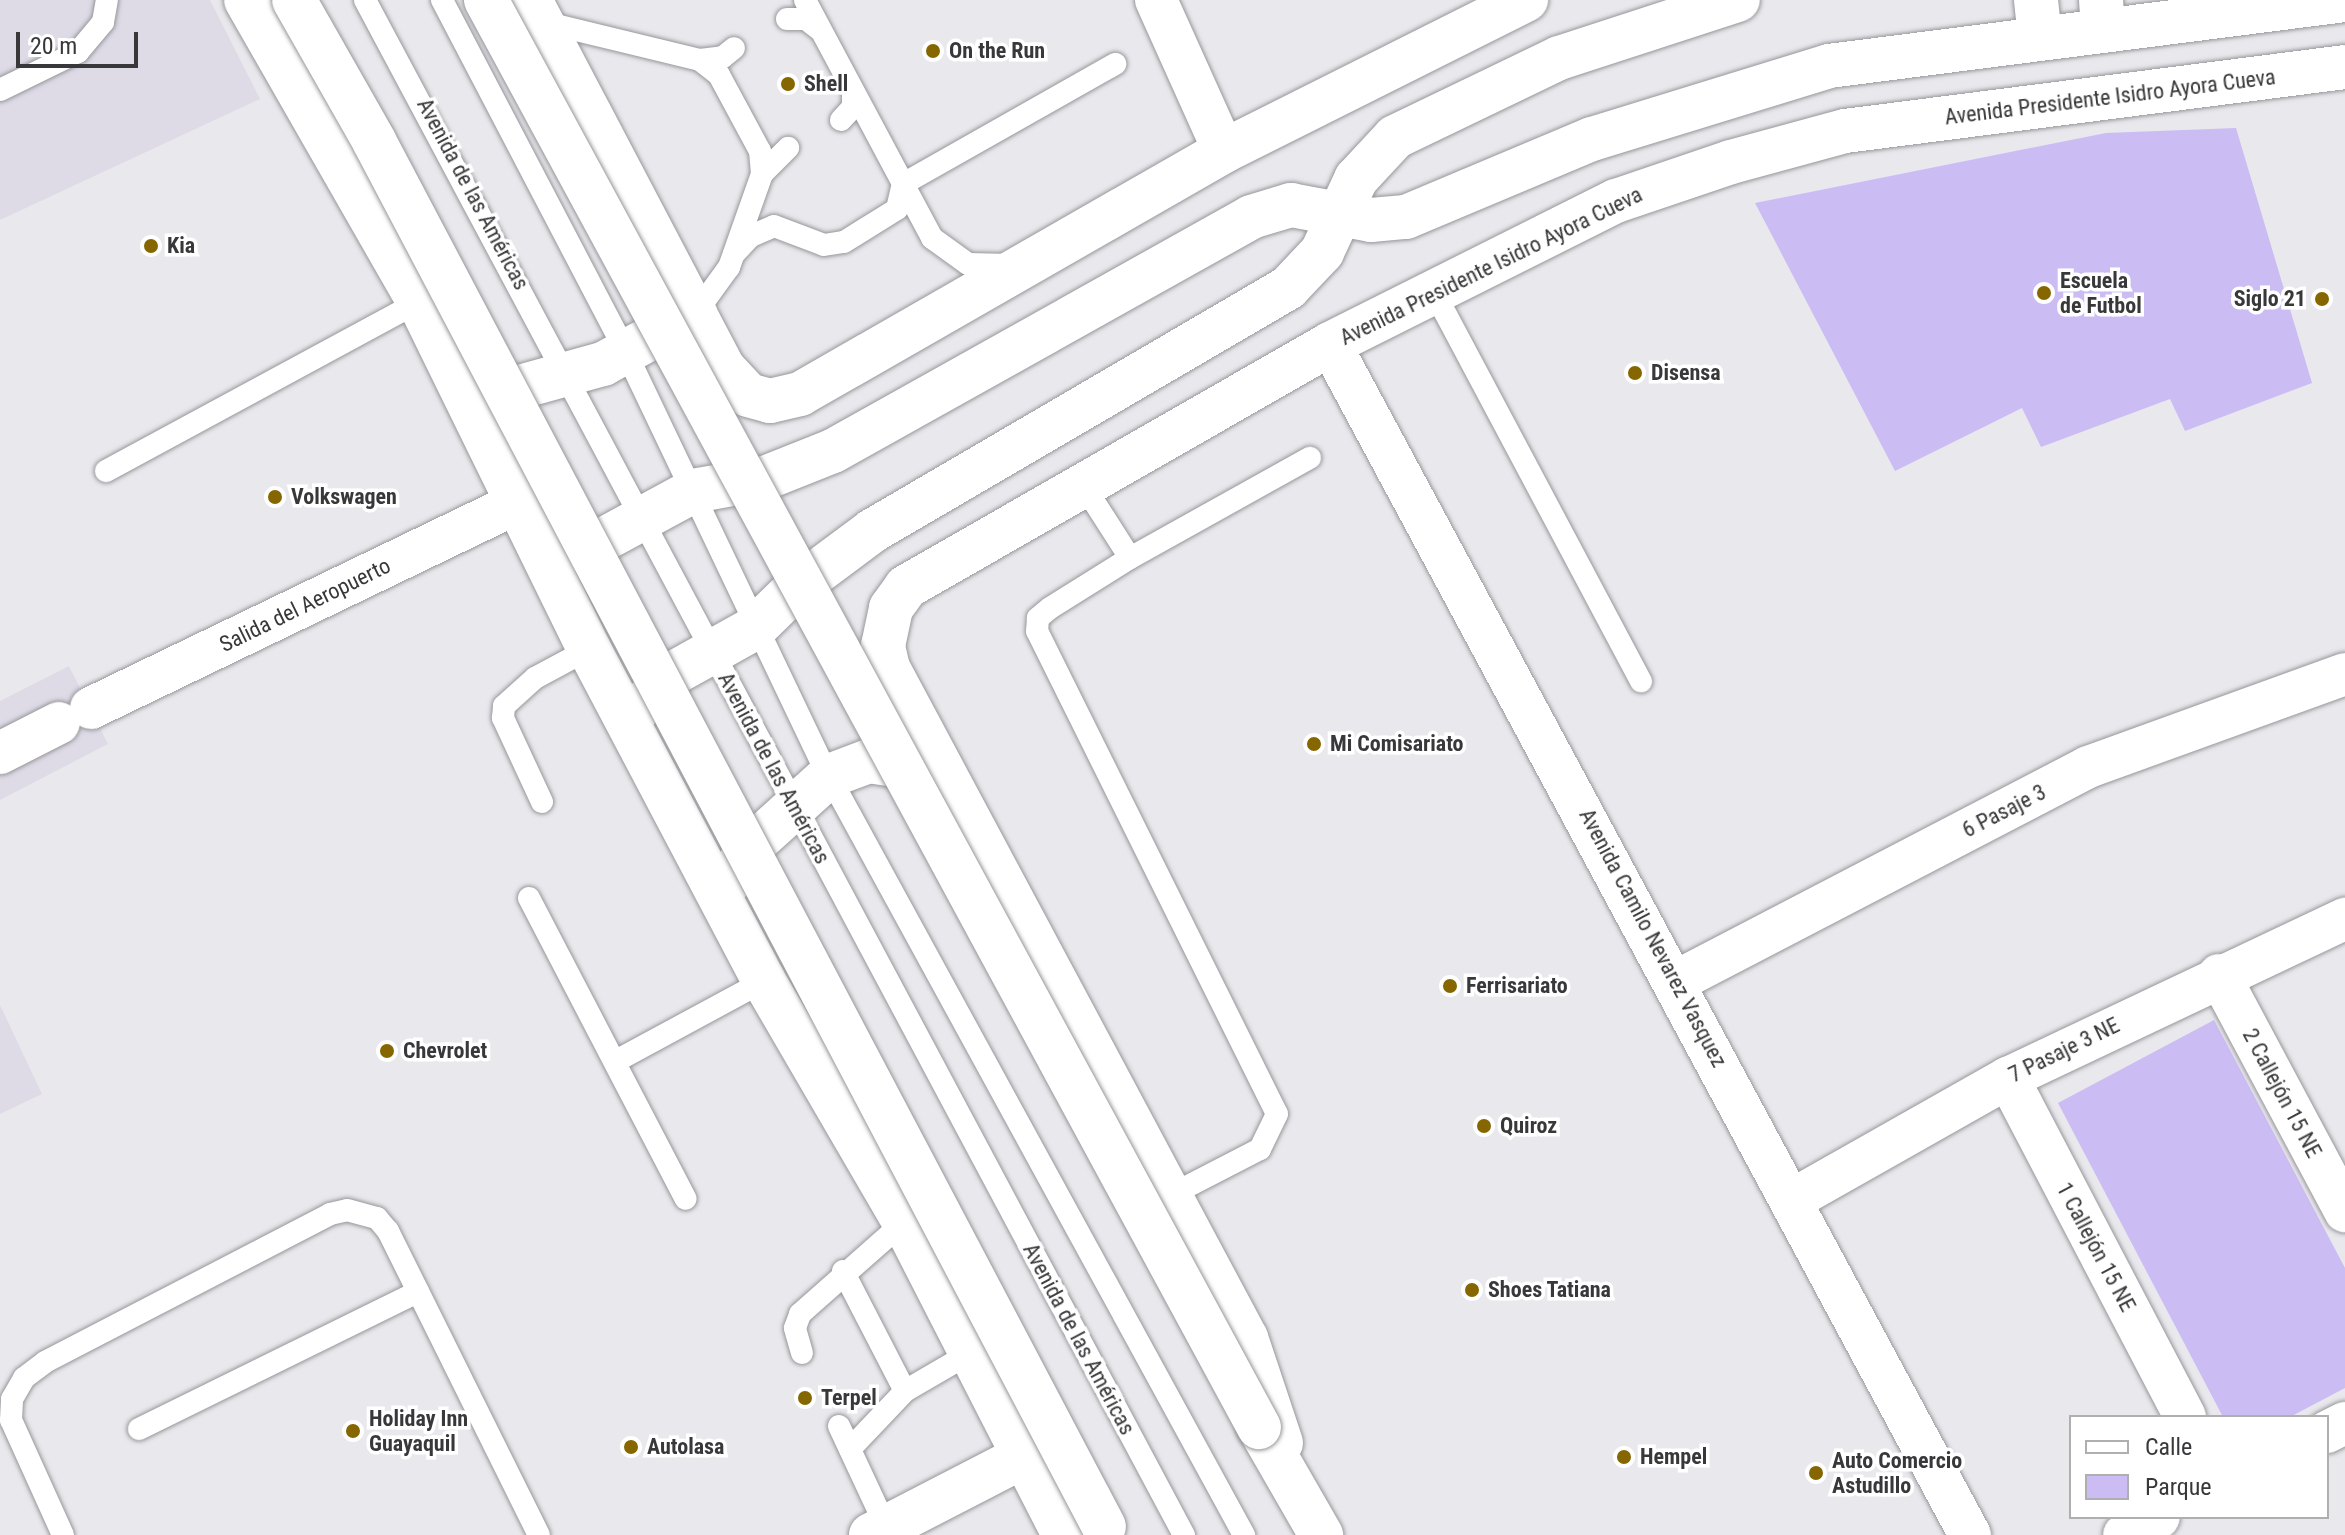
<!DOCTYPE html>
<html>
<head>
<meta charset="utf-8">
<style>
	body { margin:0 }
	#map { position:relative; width:2345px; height:1535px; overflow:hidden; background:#e9e8ed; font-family:"Roboto Condensed",sans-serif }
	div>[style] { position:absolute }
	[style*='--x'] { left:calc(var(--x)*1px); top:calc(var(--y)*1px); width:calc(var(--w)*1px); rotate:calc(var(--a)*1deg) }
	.built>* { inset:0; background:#dedbe7 }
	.green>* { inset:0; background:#ccbcf4 }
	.roads { filter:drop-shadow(0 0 2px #97969a) drop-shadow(0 0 2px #97969a) }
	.lane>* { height:22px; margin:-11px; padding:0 11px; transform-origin:11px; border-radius:11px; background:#fff }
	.street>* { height:42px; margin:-21px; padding:0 21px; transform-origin:21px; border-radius:21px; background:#fff }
	.secondary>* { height:44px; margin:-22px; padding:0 22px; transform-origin:22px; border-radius:22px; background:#fff }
	.primary>* { height:44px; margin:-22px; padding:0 22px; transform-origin:22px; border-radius:22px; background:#fff }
	.bridges { filter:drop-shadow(0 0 2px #97969a) drop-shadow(0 0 2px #97969a) }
	.primary-bridge>* { height:44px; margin:-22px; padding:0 22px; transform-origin:22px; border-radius:22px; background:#fff }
	.dots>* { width:22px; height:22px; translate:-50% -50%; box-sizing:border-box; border:4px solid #fff; border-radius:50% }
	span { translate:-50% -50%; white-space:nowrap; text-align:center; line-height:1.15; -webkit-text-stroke:7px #fff; paint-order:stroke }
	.poi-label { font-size:22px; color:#38383a; font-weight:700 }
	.left { translate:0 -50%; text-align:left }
	.right { translate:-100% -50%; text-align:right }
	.street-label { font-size:22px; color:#38383a }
	.legend { position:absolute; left:2069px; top:1415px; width:260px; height:104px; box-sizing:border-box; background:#fff; border:2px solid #afafb0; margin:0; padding:10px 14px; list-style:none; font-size:24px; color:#38383a }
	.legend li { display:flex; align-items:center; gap:16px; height:40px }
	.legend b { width:40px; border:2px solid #afafb0 }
	.scale { position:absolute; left:16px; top:32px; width:122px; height:36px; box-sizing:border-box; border:4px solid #38383a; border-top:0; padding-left:10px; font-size:24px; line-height:28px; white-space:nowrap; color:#38383a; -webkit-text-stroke:6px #fff; paint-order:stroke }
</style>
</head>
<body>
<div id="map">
	<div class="built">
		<div style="clip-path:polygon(0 0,210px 0,260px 99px,0 220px)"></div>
		<div style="clip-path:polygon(69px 666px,108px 744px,0 800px,0 701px)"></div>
		<div style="clip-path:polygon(0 1005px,42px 1094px,0 1114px)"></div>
	</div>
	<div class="green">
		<div style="clip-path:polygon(2236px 128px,2312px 383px,2185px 431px,2170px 399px,2041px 447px,2022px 408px,1895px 471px,1755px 203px,2106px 133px)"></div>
		<div style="clip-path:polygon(2214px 1020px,2345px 1268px,2345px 1388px,2290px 1417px,2223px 1417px,2058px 1103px)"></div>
	</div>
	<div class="roads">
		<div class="lane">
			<div style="--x:365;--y:0;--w:1740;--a:61.92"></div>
			<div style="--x:442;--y:0;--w:386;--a:62.4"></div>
			<div style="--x:621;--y:342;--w:469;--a:64.5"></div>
			<div style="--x:823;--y:765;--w:878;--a:61.33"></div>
			<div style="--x:805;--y:0;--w:270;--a:61.9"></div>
			<div style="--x:932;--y:238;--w:44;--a:35.8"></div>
			<div style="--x:968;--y:264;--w:43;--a:1.3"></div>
			<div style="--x:787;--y:19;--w:19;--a:0"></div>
			<div style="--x:806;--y:19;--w:18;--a:38"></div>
			<div style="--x:543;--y:22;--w:162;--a:13.6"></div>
			<div style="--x:700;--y:60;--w:24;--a:38"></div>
			<div style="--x:719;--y:75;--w:86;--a:61.7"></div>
			<div style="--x:760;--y:151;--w:23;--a:85"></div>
			<div style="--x:762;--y:174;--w:99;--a:109.5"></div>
			<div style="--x:729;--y:267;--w:58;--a:125.9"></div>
			<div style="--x:700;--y:60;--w:23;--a:-7"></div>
			<div style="--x:723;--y:57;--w:14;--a:-39"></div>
			<div style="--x:0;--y:90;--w:87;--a:-26"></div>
			<div style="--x:78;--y:52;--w:39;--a:-50"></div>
			<div style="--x:103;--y:22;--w:22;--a:-80"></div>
			<div style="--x:841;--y:120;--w:18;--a:-47"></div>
			<div style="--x:853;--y:107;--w:16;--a:-90"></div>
			<div style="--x:762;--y:174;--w:37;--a:-45"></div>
			<div style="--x:734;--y:254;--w:25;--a:-47"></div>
			<div style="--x:751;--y:236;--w:25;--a:-23"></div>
			<div style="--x:774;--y:226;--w:53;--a:20.8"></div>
			<div style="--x:824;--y:245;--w:20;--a:-9"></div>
			<div style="--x:844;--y:242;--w:62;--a:-31.9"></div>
			<div style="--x:897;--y:209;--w:26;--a:-77"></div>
			<div style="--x:903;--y:184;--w:244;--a:-29.5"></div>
			<div style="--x:1434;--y:292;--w:441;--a:62"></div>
			<div style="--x:106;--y:471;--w:356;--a:-28.4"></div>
			<div style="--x:1084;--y:486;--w:85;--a:57.4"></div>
			<div style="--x:1130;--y:558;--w:94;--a:148"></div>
			<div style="--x:1050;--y:608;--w:16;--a:140"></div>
			<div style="--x:1038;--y:618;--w:13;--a:94"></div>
			<div style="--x:1037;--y:631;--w:539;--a:63.58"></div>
			<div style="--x:1277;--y:1114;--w:39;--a:116"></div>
			<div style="--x:1260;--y:1149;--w:102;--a:152.7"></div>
			<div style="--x:1130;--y:558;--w:206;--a:-29.1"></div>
			<div style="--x:542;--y:802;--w:93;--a:-114.9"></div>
			<div style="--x:503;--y:718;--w:12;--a:-85"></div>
			<div style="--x:504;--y:706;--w:42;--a:-42.1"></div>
			<div style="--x:535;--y:678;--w:61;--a:-28.2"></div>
			<div style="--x:529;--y:898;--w:339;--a:62.5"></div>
			<div style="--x:616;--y:1061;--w:168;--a:-28.4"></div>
			<div style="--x:843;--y:1271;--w:135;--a:62.7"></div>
			<div style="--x:905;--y:1391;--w:78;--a:-30.2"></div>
			<div style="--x:802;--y:1353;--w:26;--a:-106"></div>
			<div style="--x:795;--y:1328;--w:15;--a:-70"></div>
			<div style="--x:800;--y:1314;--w:139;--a:-41.5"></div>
			<div style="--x:839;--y:1426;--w:111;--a:65"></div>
			<div style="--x:139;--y:1429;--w:311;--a:-26.2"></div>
			<div style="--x:850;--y:1449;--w:80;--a:-46.5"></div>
			<div style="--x:63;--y:1535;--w:126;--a:-114.3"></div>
			<div style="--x:11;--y:1420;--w:21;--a:-87"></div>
			<div style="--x:12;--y:1399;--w:24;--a:-60"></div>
			<div style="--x:24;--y:1378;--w:26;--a:-37"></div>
			<div style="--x:45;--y:1362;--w:321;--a:-27.4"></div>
			<div style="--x:330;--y:1214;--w:17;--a:-13"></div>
			<div style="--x:347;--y:1210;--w:31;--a:15"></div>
			<div style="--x:377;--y:1218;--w:17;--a:50"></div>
			<div style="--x:388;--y:1231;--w:339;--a:63.6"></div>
		</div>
		<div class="street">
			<div style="--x:1156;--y:0;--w:166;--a:65.8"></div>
			<div style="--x:1330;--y:344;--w:1352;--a:61.75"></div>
			<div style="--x:91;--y:708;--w:475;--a:-25.7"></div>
			<div style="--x:0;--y:753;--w:66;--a:-27"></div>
			<div style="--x:2219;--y:975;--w:268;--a:61.9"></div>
			<div style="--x:1677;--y:981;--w:463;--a:-27.5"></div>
			<div style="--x:2088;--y:767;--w:273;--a:-19.9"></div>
			<div style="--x:2008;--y:1078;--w:382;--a:62.4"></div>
			<div style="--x:1792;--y:1200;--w:248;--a:-29.5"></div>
			<div style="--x:2008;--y:1078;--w:373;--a:-25.3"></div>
			<div style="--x:2327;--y:1432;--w:20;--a:-27"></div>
			<div style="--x:2124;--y:1535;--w:39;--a:-27"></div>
		</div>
		<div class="secondary">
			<div style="--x:530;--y:0;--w:417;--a:62.3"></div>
			<div style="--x:724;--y:369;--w:35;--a:47"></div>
			<div style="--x:748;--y:395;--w:23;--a:15"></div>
			<div style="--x:770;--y:401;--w:31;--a:-13"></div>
			<div style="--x:800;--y:394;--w:489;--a:-29.8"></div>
			<div style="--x:1224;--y:151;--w:338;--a:-26.6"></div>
			<div style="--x:2036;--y:0;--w:37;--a:84"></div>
			<div style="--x:2101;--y:0;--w:31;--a:86"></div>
			<div style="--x:1281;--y:1443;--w:111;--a:-108.4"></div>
			<div style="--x:1246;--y:1338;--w:760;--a:-118.12"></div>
			<div style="--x:888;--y:668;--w:23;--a:-103"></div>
			<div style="--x:883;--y:646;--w:39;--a:-78"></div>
			<div style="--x:891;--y:608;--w:26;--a:-54"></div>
			<div style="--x:906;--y:587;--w:489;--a:-29.8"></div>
			<div style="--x:1330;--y:344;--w:320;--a:-26.6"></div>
			<div style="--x:1616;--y:201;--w:121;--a:-18.7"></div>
			<div style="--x:1731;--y:162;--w:118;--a:-15.2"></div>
			<div style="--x:1845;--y:131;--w:504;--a:-7.29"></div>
			<div style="--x:871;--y:1535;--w:170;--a:-27.3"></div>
		</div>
		<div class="primary">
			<div style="--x:246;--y:0;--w:348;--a:60.2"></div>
			<div style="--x:419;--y:302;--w:386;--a:63.9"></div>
			<div style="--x:589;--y:649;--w:375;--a:62.2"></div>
			<div style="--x:764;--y:981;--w:279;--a:59.8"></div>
			<div style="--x:904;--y:1222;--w:352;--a:62.9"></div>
			<div style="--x:467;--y:392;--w:42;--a:-2.7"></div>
			<div style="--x:509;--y:390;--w:98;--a:-15.5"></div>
			<div style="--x:603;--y:364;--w:105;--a:-28.5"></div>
			<div style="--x:546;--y:555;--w:52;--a:-13.2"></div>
			<div style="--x:597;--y:543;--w:109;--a:-28.4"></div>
			<div style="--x:693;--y:491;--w:73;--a:-10.2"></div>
			<div style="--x:765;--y:478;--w:73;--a:-21.7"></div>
			<div style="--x:833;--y:451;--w:479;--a:-29.2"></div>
			<div style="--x:1251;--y:217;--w:42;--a:-16.7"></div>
			<div style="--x:1291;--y:205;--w:81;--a:10.6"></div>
			<div style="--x:1371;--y:220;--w:35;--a:-5"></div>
			<div style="--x:1406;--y:217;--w:202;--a:-22.8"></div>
			<div style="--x:1592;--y:139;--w:248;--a:-17.1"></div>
			<div style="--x:1829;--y:66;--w:520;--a:-7.29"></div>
			<div style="--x:634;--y:713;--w:57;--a:-45"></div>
			<div style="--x:674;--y:673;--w:93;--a:-29.1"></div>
			<div style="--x:755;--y:628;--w:59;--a:-44.3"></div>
			<div style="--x:797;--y:587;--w:94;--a:-36.7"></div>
			<div style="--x:872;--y:531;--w:482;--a:-30.3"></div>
			<div style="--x:1288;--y:288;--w:50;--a:-46.6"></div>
			<div style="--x:1322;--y:252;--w:81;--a:-65"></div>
			<div style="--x:1356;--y:179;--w:57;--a:-47.1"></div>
			<div style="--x:1395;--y:137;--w:182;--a:-25.7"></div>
			<div style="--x:1559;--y:58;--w:188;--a:-18"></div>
			<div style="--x:729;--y:882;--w:37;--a:-61"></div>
			<div style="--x:747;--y:850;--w:110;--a:-42.1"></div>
			<div style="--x:829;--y:776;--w:43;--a:-20.6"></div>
			<div style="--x:869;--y:761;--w:72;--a:8.8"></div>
			<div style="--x:1259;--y:1427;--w:125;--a:60.1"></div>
		</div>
	</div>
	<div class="bridges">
		<div class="primary-bridge">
			<div style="--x:294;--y:0;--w:162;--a:60.4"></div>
			<div style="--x:374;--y:141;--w:1566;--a:62.22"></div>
			<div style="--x:486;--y:0;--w:1623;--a:61.56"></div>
		</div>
	</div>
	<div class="dots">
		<div style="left:933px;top:51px;background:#856600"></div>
		<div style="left:788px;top:84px;background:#856600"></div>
		<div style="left:151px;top:246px;background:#856600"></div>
		<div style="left:2044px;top:293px;background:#856600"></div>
		<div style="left:2322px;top:299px;background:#856600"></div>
		<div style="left:1635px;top:373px;background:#856600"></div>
		<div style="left:275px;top:497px;background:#856600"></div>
		<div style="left:1314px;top:744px;background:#856600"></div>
		<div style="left:1450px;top:986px;background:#856600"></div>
		<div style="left:387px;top:1051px;background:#856600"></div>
		<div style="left:1484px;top:1126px;background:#856600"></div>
		<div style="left:1472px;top:1290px;background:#856600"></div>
		<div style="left:805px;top:1398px;background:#856600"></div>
		<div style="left:353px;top:1431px;background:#856600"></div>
		<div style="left:631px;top:1447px;background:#856600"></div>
		<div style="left:1624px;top:1457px;background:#856600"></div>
		<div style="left:1816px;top:1473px;background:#856600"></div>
	</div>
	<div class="poi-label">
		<span class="left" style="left:949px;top:51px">On the Run</span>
		<span class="left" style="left:804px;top:84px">Shell</span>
		<span class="left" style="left:167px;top:246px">Kia</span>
		<span class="left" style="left:2060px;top:293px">Escuela<br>de Futbol</span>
		<span class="right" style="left:2306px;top:299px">Siglo 21</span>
		<span class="left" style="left:1651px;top:373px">Disensa</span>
		<span class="left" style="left:291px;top:497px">Volkswagen</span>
		<span class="left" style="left:1330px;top:744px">Mi Comisariato</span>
		<span class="left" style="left:1466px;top:986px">Ferrisariato</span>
		<span class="left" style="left:403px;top:1051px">Chevrolet</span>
		<span class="left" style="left:1500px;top:1126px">Quiroz</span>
		<span class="left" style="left:1488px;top:1290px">Shoes Tatiana</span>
		<span class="left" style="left:821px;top:1398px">Terpel</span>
		<span class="left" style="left:369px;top:1431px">Holiday Inn<br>Guayaquil</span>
		<span class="left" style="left:647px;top:1447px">Autolasa</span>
		<span class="left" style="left:1640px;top:1457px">Hempel</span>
		<span class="left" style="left:1832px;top:1473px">Auto Comercio<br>Astudillo</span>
	</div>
	<div class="street-label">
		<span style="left:2110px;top:97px;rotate:-7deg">Avenida Presidente Isidro Ayora Cueva</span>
		<span style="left:473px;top:194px;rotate:62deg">Avenida de las Américas</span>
		<span style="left:1491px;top:266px;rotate:-26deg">Avenida Presidente Isidro Ayora Cueva</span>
		<span style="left:305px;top:605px;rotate:-26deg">Salida del Aeropuerto</span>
		<span style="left:774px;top:768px;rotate:62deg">Avenida de las Américas</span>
		<span style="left:2004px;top:811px;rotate:-27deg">6 Pasaje 3</span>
		<span style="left:1653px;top:938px;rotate:62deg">Avenida Camilo Nevarez Vasquez</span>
		<span style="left:2064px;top:1050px;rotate:-26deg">7 Pasaje 3 NE</span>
		<span style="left:2282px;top:1093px;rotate:62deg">2 Callejón 15 NE</span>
		<span style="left:2096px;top:1247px;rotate:62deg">1 Callejón 15 NE</span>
		<span style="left:1079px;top:1339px;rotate:62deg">Avenida de las Américas</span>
	</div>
	<ul class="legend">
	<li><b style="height:10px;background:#fff"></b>Calle</li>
	<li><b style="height:22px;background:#ccbcf4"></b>Parque</li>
	</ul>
	<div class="scale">20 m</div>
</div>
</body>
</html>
